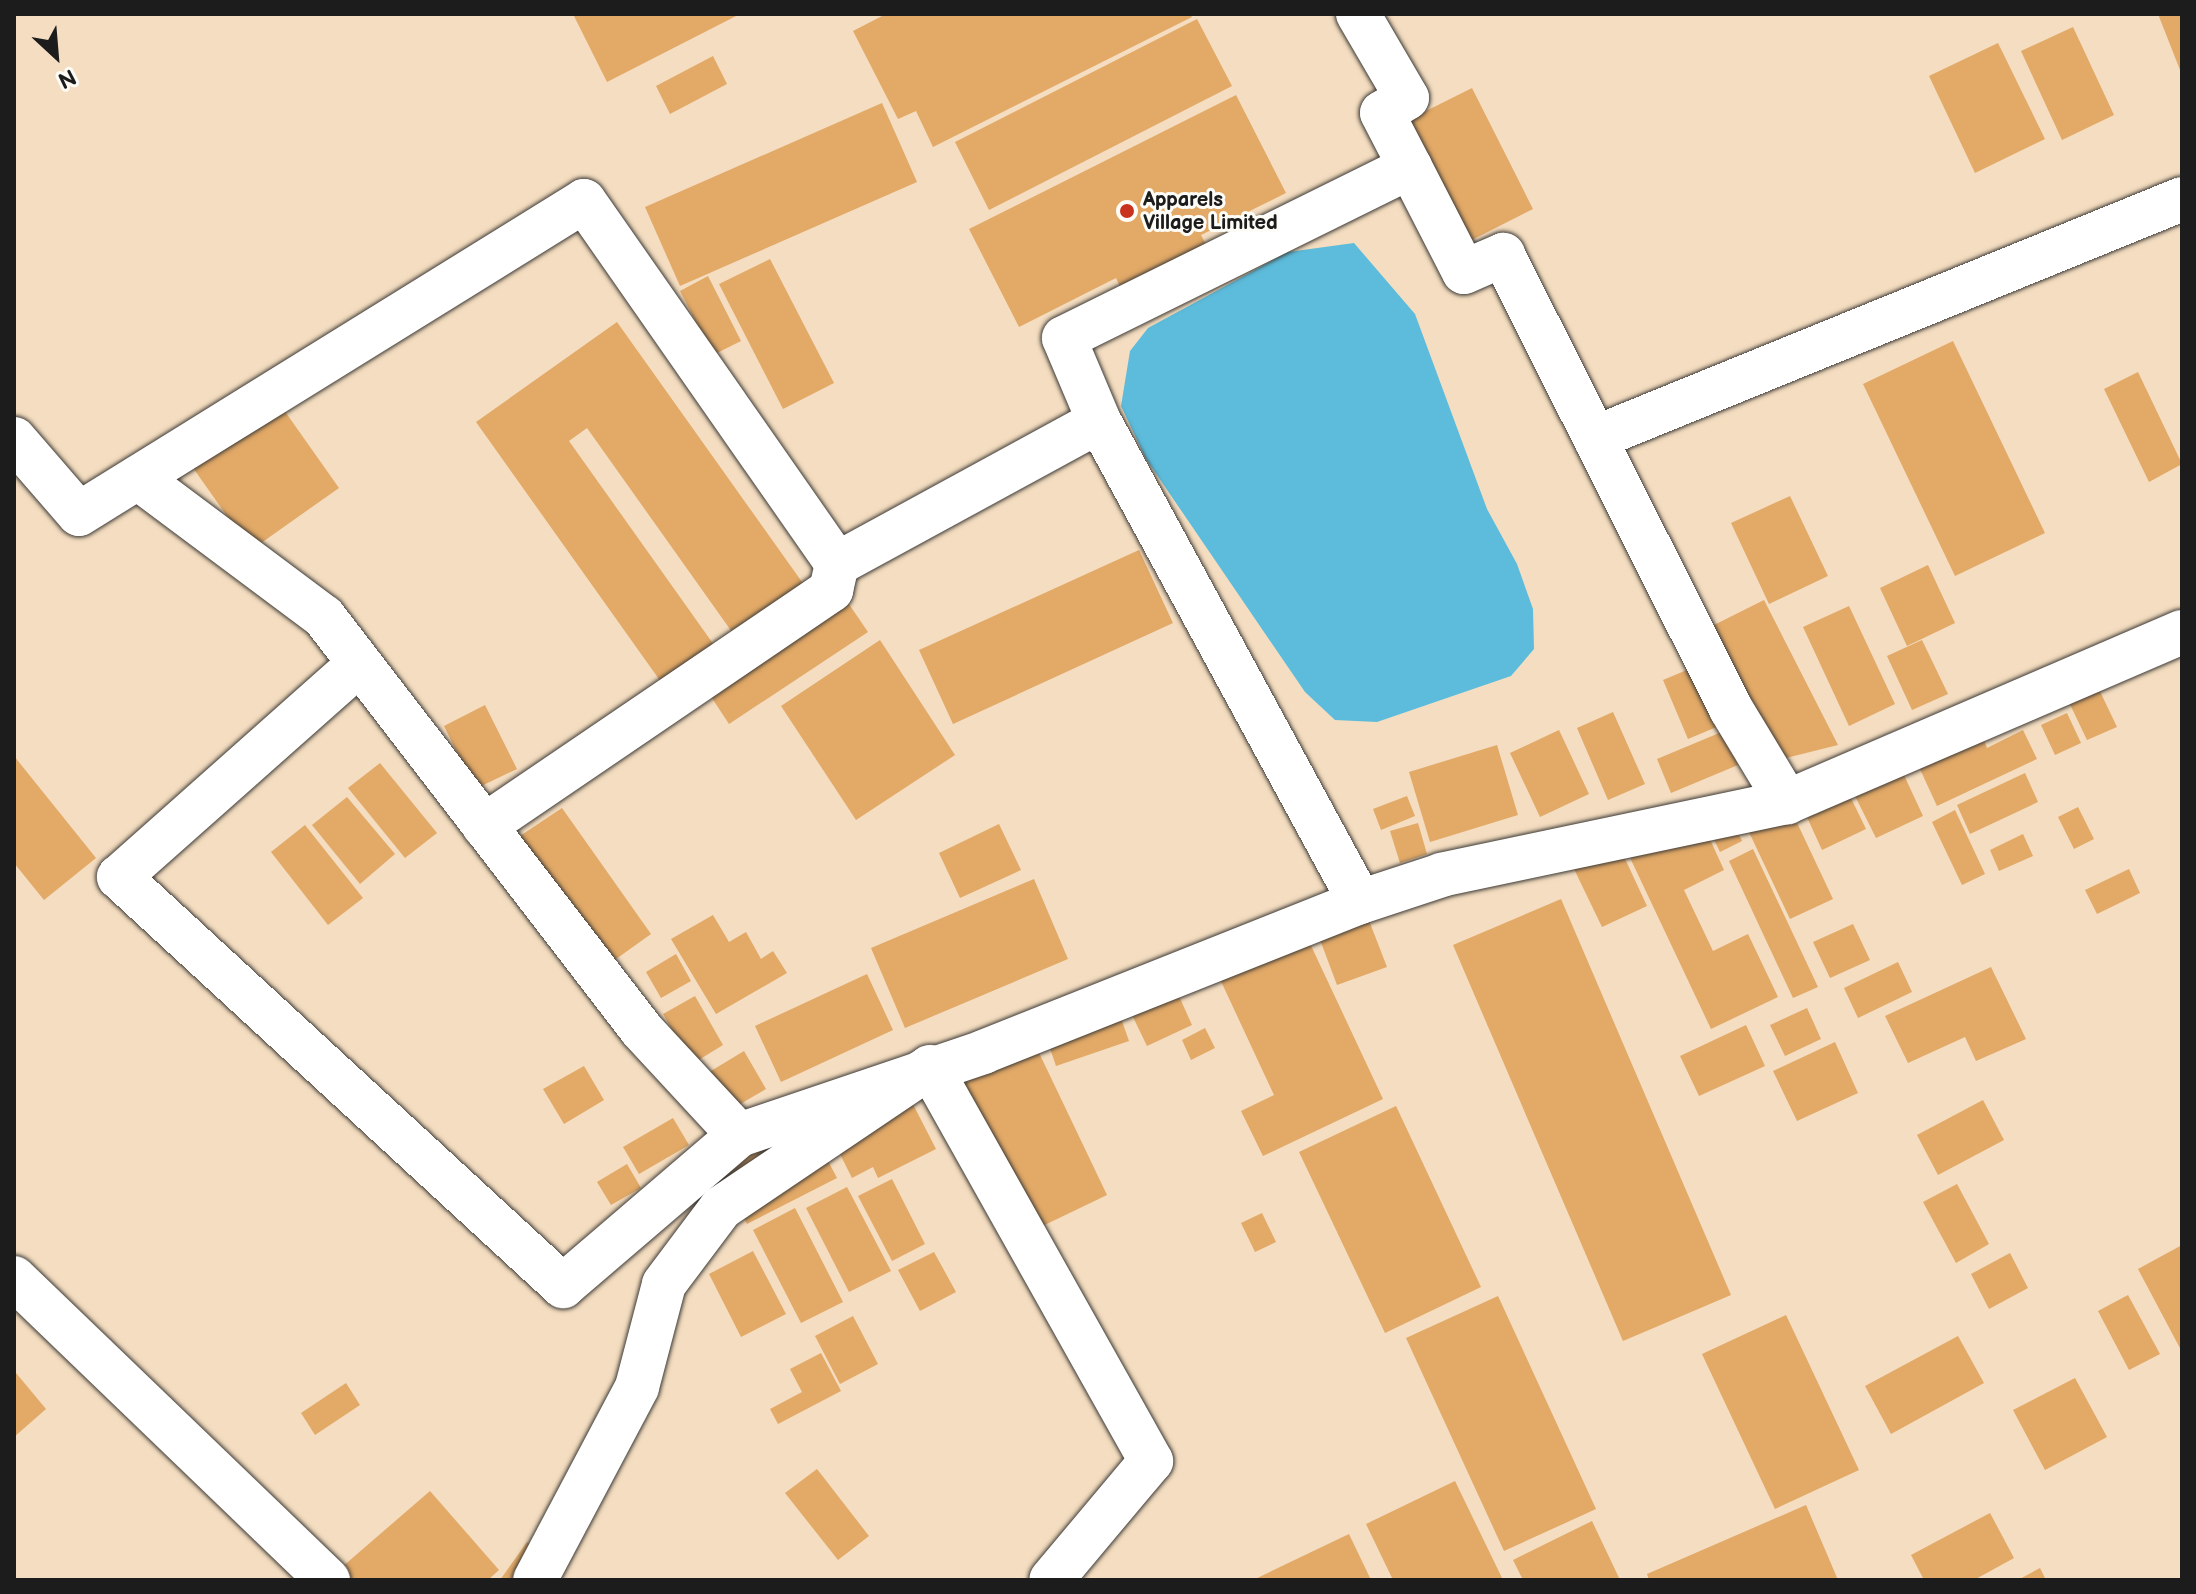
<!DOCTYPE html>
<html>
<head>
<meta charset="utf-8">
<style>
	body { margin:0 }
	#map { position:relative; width:2196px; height:1594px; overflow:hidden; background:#f4ddc0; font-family:"Balsamiq Sans",sans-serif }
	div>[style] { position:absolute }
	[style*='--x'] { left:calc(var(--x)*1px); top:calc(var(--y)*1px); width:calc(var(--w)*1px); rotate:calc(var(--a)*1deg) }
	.water>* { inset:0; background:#5dbcdb }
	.building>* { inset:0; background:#e2a967 }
	.roads { filter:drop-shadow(0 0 2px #3c3935) drop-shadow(0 0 2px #3c3935) }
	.minor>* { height:44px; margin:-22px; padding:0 22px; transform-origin:22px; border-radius:22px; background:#fff }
	.dots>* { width:22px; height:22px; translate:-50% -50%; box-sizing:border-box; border:4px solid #fdfcf7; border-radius:50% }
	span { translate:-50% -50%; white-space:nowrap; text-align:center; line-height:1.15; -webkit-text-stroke:6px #fdfcf7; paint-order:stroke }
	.poi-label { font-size:20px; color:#1c1c1c; font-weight:700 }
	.left { translate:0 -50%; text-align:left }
	.frame { position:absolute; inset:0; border:16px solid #1c1c1c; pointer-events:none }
	.north { position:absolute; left:16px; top:16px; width:80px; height:80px; -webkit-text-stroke:6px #fdfcf7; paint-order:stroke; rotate:154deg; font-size:22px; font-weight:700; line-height:32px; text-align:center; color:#1c1c1c }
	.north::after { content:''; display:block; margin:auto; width:28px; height:36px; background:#1c1c1c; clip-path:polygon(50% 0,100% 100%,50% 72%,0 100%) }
</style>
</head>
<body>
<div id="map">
	<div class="water">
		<div style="clip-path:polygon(1354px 243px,1415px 314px,1487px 509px,1517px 564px,1533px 609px,1534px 649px,1511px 676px,1377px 722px,1335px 720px,1305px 692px,1146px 459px,1121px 406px,1130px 351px,1148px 328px,1288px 252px)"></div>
	</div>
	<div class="building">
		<div style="clip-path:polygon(573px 14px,740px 14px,607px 82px)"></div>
		<div style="clip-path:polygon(886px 14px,1190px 14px,1192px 17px,933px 147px,916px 111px,898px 119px,853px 31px)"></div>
		<div style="clip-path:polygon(2158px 14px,2182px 14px,2182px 75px)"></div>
		<div style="clip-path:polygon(1197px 19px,1232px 86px,989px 210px,955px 142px)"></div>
		<div style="clip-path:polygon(2073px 27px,2114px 115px,2062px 140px,2021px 51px)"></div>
		<div style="clip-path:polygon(1998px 43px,2045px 139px,1975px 173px,1929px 76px)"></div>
		<div style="clip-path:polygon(713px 56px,727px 84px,670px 114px,656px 86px)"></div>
		<div style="clip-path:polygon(1472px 88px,1533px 209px,1462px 245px,1400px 124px)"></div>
		<div style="clip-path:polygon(1236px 95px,1286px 193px,1201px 235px,1212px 256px,1126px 299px,1116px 278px,1019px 327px,969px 229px)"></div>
		<div style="clip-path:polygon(882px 103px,917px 182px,680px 286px,645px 207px)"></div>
		<div style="clip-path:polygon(770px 259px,834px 383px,783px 409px,719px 284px)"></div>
		<div style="clip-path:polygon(708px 276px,741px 341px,713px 355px,680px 291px)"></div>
		<div style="clip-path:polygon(617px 322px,807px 589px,737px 639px,587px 428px,569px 441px,719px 652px,666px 689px,476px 422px)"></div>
		<div style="clip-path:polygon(1953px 341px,2045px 533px,1955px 576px,1863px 384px)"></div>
		<div style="clip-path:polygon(2138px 372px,2182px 464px,2149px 482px,2104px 389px)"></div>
		<div style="clip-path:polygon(279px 403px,339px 488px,251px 550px,191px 465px)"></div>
		<div style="clip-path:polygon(1790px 496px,1828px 576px,1769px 604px,1731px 523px)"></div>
		<div style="clip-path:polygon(1139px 550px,1173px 623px,953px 724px,919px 650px)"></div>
		<div style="clip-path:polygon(1928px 565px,1955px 623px,1907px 646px,1880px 588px)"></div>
		<div style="clip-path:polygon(842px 594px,868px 632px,729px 724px,704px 686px)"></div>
		<div style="clip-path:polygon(1764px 600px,1838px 745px,1770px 762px,1704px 630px)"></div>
		<div style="clip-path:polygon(1849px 606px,1895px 704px,1849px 726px,1803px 627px)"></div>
		<div style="clip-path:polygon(880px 640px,955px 755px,856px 820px,781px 706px)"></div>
		<div style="clip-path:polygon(1922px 640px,1948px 694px,1912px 710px,1887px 656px)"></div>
		<div style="clip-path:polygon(1694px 667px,1719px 726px,1688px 739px,1663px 680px)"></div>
		<div style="clip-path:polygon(2096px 683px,2117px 727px,2087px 740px,2066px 696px)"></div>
		<div style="clip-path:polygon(485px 705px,517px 769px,475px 789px,444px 726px)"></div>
		<div style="clip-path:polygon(1613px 712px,1645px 784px,1608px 800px,1577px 728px)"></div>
		<div style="clip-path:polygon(2067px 713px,2081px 743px,2055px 755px,2041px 725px)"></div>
		<div style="clip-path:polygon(1559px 730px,1589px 794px,1540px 817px,1510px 753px)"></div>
		<div style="clip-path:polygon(2023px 730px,2037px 759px,1937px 806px,1919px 767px,1983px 738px,1987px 748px)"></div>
		<div style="clip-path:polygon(1724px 731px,1738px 765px,1671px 793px,1657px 759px)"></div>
		<div style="clip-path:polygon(1497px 745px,1518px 815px,1430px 842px,1409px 772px)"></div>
		<div style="clip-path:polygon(14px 756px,96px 858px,44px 900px,14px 863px)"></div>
		<div style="clip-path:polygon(380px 763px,437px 833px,405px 858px,348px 788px)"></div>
		<div style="clip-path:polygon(1903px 773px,1923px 816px,1876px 838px,1855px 796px)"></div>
		<div style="clip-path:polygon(2025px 773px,2038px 802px,1970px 834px,1957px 805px)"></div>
		<div style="clip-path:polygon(1849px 794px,1866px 829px,1822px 850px,1806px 815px)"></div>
		<div style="clip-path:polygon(1407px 796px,1415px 816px,1381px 830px,1373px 809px)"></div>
		<div style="clip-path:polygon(347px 797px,395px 854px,360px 884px,312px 825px)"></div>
		<div style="clip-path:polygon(2078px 807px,2094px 839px,2074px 849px,2058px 817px)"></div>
		<div style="clip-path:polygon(562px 808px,651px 934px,609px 964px,520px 836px)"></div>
		<div style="clip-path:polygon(1791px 810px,1833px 899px,1790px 919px,1748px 830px)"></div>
		<div style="clip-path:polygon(1955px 810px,1985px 874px,1962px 885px,1932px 822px)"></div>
		<div style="clip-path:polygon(1697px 811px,1724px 870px,1684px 890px,1713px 951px,1748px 934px,1778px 997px,1711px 1029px,1624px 845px)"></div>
		<div style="clip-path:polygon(1728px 811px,1742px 841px,1720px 852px,1705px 821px)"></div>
		<div style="clip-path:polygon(1418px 823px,1427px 854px,1400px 863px,1390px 831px)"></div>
		<div style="clip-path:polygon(999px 824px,1021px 870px,960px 898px,939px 853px)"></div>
		<div style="clip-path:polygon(305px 825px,363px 898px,328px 925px,271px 852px)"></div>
		<div style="clip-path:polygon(2023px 834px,2033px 856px,1999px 871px,1990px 850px)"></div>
		<div style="clip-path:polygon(1620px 848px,1647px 906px,1602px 927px,1574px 869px)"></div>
		<div style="clip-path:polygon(1753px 849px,1818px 987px,1793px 998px,1729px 861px)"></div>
		<div style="clip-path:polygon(2129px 869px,2140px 893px,2097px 914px,2085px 890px)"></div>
		<div style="clip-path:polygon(1034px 879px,1068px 959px,905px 1028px,871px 948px)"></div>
		<div style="clip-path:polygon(1561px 899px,1731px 1295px,1623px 1341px,1453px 945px)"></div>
		<div style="clip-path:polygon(713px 915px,729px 942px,746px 932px,761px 959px,773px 951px,787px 973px,716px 1014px,671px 939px)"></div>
		<div style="clip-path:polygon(1368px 918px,1387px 967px,1337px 985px,1319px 937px)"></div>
		<div style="clip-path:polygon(1853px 924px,1870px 960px,1830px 978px,1813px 942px)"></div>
		<div style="clip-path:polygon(1306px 935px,1383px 1099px,1263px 1156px,1241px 1111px,1274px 1095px,1219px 977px)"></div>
		<div style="clip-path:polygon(676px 954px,691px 981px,661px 998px,646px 972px)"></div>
		<div style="clip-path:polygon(1898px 962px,1912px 992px,1858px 1018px,1844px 988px)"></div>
		<div style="clip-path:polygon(1991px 967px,2026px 1039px,1976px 1061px,1965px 1037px,1908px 1063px,1885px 1016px)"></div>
		<div style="clip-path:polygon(867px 974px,893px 1030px,781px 1082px,755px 1026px)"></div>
		<div style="clip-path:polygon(1178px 994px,1192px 1025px,1147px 1046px,1132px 1015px)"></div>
		<div style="clip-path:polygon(695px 996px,723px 1045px,692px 1064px,663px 1014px)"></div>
		<div style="clip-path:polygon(1117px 1007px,1129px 1041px,1056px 1066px,1044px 1031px)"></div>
		<div style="clip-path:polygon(1807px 1008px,1821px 1039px,1785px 1056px,1770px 1025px)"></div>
		<div style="clip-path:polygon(1746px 1025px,1765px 1066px,1699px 1096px,1680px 1056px)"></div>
		<div style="clip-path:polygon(1205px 1028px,1215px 1048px,1191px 1060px,1182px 1040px)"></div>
		<div style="clip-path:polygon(1031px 1036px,1107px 1195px,1030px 1232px,955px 1072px)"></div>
		<div style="clip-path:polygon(1835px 1042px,1858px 1093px,1797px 1121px,1773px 1071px)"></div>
		<div style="clip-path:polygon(744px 1051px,766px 1089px,728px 1111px,706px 1074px)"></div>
		<div style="clip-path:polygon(584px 1066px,604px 1100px,564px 1124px,543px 1089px)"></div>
		<div style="clip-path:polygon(898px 1075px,936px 1149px,878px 1178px,873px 1167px,852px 1178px,820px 1114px)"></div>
		<div style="clip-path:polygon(1983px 1100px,2004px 1140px,1938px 1175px,1917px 1135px)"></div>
		<div style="clip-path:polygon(1396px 1106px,1481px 1287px,1385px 1333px,1299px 1152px)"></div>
		<div style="clip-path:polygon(673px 1118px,689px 1145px,639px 1174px,623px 1147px)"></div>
		<div style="clip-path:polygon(806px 1119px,837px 1178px,747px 1224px,716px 1165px)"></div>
		<div style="clip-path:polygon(627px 1164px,641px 1188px,611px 1205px,597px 1182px)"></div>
		<div style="clip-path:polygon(892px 1179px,925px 1244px,892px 1261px,858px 1196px)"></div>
		<div style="clip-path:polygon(1957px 1184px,1989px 1244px,1956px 1263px,1923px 1202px)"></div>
		<div style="clip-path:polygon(847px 1187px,891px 1271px,849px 1292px,806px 1208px)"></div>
		<div style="clip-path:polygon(795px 1208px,843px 1302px,801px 1323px,753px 1230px)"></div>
		<div style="clip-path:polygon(1262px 1213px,1276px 1242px,1255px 1252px,1241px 1223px)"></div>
		<div style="clip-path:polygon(2182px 1245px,2182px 1352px,2138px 1269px)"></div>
		<div style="clip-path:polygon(753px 1251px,786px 1314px,741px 1337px,709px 1274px)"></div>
		<div style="clip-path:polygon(934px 1252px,956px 1292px,920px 1311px,898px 1270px)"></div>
		<div style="clip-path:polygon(2010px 1253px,2028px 1288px,1989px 1309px,1971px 1274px)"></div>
		<div style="clip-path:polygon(2128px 1295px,2160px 1354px,2129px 1370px,2098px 1311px)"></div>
		<div style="clip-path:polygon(1498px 1296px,1596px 1509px,1504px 1551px,1406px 1338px)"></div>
		<div style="clip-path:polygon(1786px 1315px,1859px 1470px,1775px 1509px,1702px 1354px)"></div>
		<div style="clip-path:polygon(853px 1316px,878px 1364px,840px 1384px,815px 1336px)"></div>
		<div style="clip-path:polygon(1958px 1336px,1984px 1383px,1891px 1434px,1865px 1386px)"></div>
		<div style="clip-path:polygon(821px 1353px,841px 1391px,778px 1424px,770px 1409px,802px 1392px,790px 1369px)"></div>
		<div style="clip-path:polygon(16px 1373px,46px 1409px,14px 1437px,14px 1374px)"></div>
		<div style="clip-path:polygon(2075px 1378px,2107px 1437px,2045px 1470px,2013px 1410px)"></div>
		<div style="clip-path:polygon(346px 1383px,360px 1405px,315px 1435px,301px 1413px)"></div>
		<div style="clip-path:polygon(817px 1469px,869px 1536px,838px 1560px,785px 1493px)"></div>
		<div style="clip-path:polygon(1455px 1481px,1503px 1580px,1393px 1580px,1366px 1524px)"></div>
		<div style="clip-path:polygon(430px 1491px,499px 1570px,488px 1580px,327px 1580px)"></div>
		<div style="clip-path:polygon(1806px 1505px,1838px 1580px,1649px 1580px,1647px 1574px)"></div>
		<div style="clip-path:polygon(1990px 1513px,2014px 1558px,1974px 1580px,1924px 1580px,1911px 1555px)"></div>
		<div style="clip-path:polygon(1592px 1521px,1620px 1580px,1523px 1580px,1513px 1560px)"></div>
		<div style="clip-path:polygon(1349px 1534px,1371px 1580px,1253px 1580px)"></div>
		<div style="clip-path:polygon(527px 1542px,552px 1559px,536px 1580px,500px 1580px)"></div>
		<div style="clip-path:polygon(2040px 1568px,2046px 1580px,2018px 1580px)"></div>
	</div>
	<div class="roads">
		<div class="minor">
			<div style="--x:1358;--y:14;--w:97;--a:59.7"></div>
			<div style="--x:1407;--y:98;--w:29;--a:149"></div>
			<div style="--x:1382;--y:113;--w:61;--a:62.6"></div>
			<div style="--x:1099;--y:421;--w:547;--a:61.51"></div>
			<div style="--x:1595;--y:438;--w:634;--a:-22.15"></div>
			<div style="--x:14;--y:439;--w:99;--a:49.1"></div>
			<div style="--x:79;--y:514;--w:594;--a:-31.79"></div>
			<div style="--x:584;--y:201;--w:442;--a:55.1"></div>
			<div style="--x:837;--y:564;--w:298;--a:-28.6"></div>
			<div style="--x:1099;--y:421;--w:90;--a:-112.9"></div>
			<div style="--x:1064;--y:338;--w:386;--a:-26.3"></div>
			<div style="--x:1410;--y:167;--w:118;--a:62.8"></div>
			<div style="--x:1464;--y:272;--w:43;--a:-23.6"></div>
			<div style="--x:1503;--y:255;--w:508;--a:63.33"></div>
			<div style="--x:1731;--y:709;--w:109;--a:58.9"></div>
			<div style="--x:1787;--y:802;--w:353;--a:168.1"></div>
			<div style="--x:1442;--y:875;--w:86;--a:161.8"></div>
			<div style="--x:1360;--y:902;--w:405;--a:158.3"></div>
			<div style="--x:984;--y:1052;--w:259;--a:161.3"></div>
			<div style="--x:739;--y:1135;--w:144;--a:-132.8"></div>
			<div style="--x:641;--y:1029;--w:520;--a:-127.58"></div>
			<div style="--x:324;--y:617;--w:232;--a:-143.2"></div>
			<div style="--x:359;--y:664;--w:321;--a:138.4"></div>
			<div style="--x:119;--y:877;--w:604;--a:42.65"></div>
			<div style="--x:563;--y:1286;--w:232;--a:-40.6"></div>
			<div style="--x:1787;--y:802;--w:430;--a:-23.3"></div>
			<div style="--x:484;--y:826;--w:420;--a:-34.2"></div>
			<div style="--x:831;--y:590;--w:27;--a:-77"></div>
			<div style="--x:14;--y:1278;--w:436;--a:43.9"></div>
			<div style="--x:535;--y:1580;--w:218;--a:-62.1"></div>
			<div style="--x:637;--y:1387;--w:106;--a:-75.3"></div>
			<div style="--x:664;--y:1284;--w:95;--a:-53.1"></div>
			<div style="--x:721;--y:1208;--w:252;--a:-34"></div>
			<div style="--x:930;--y:1067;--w:452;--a:60.7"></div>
			<div style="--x:1151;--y:1461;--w:155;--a:130"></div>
		</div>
	</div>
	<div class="dots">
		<div style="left:1127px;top:211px;background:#c8321e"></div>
	</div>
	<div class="poi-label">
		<span class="left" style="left:1143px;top:212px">Apparels<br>Village Limited</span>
	</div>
	<div class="frame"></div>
	<div class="north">N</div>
</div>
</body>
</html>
